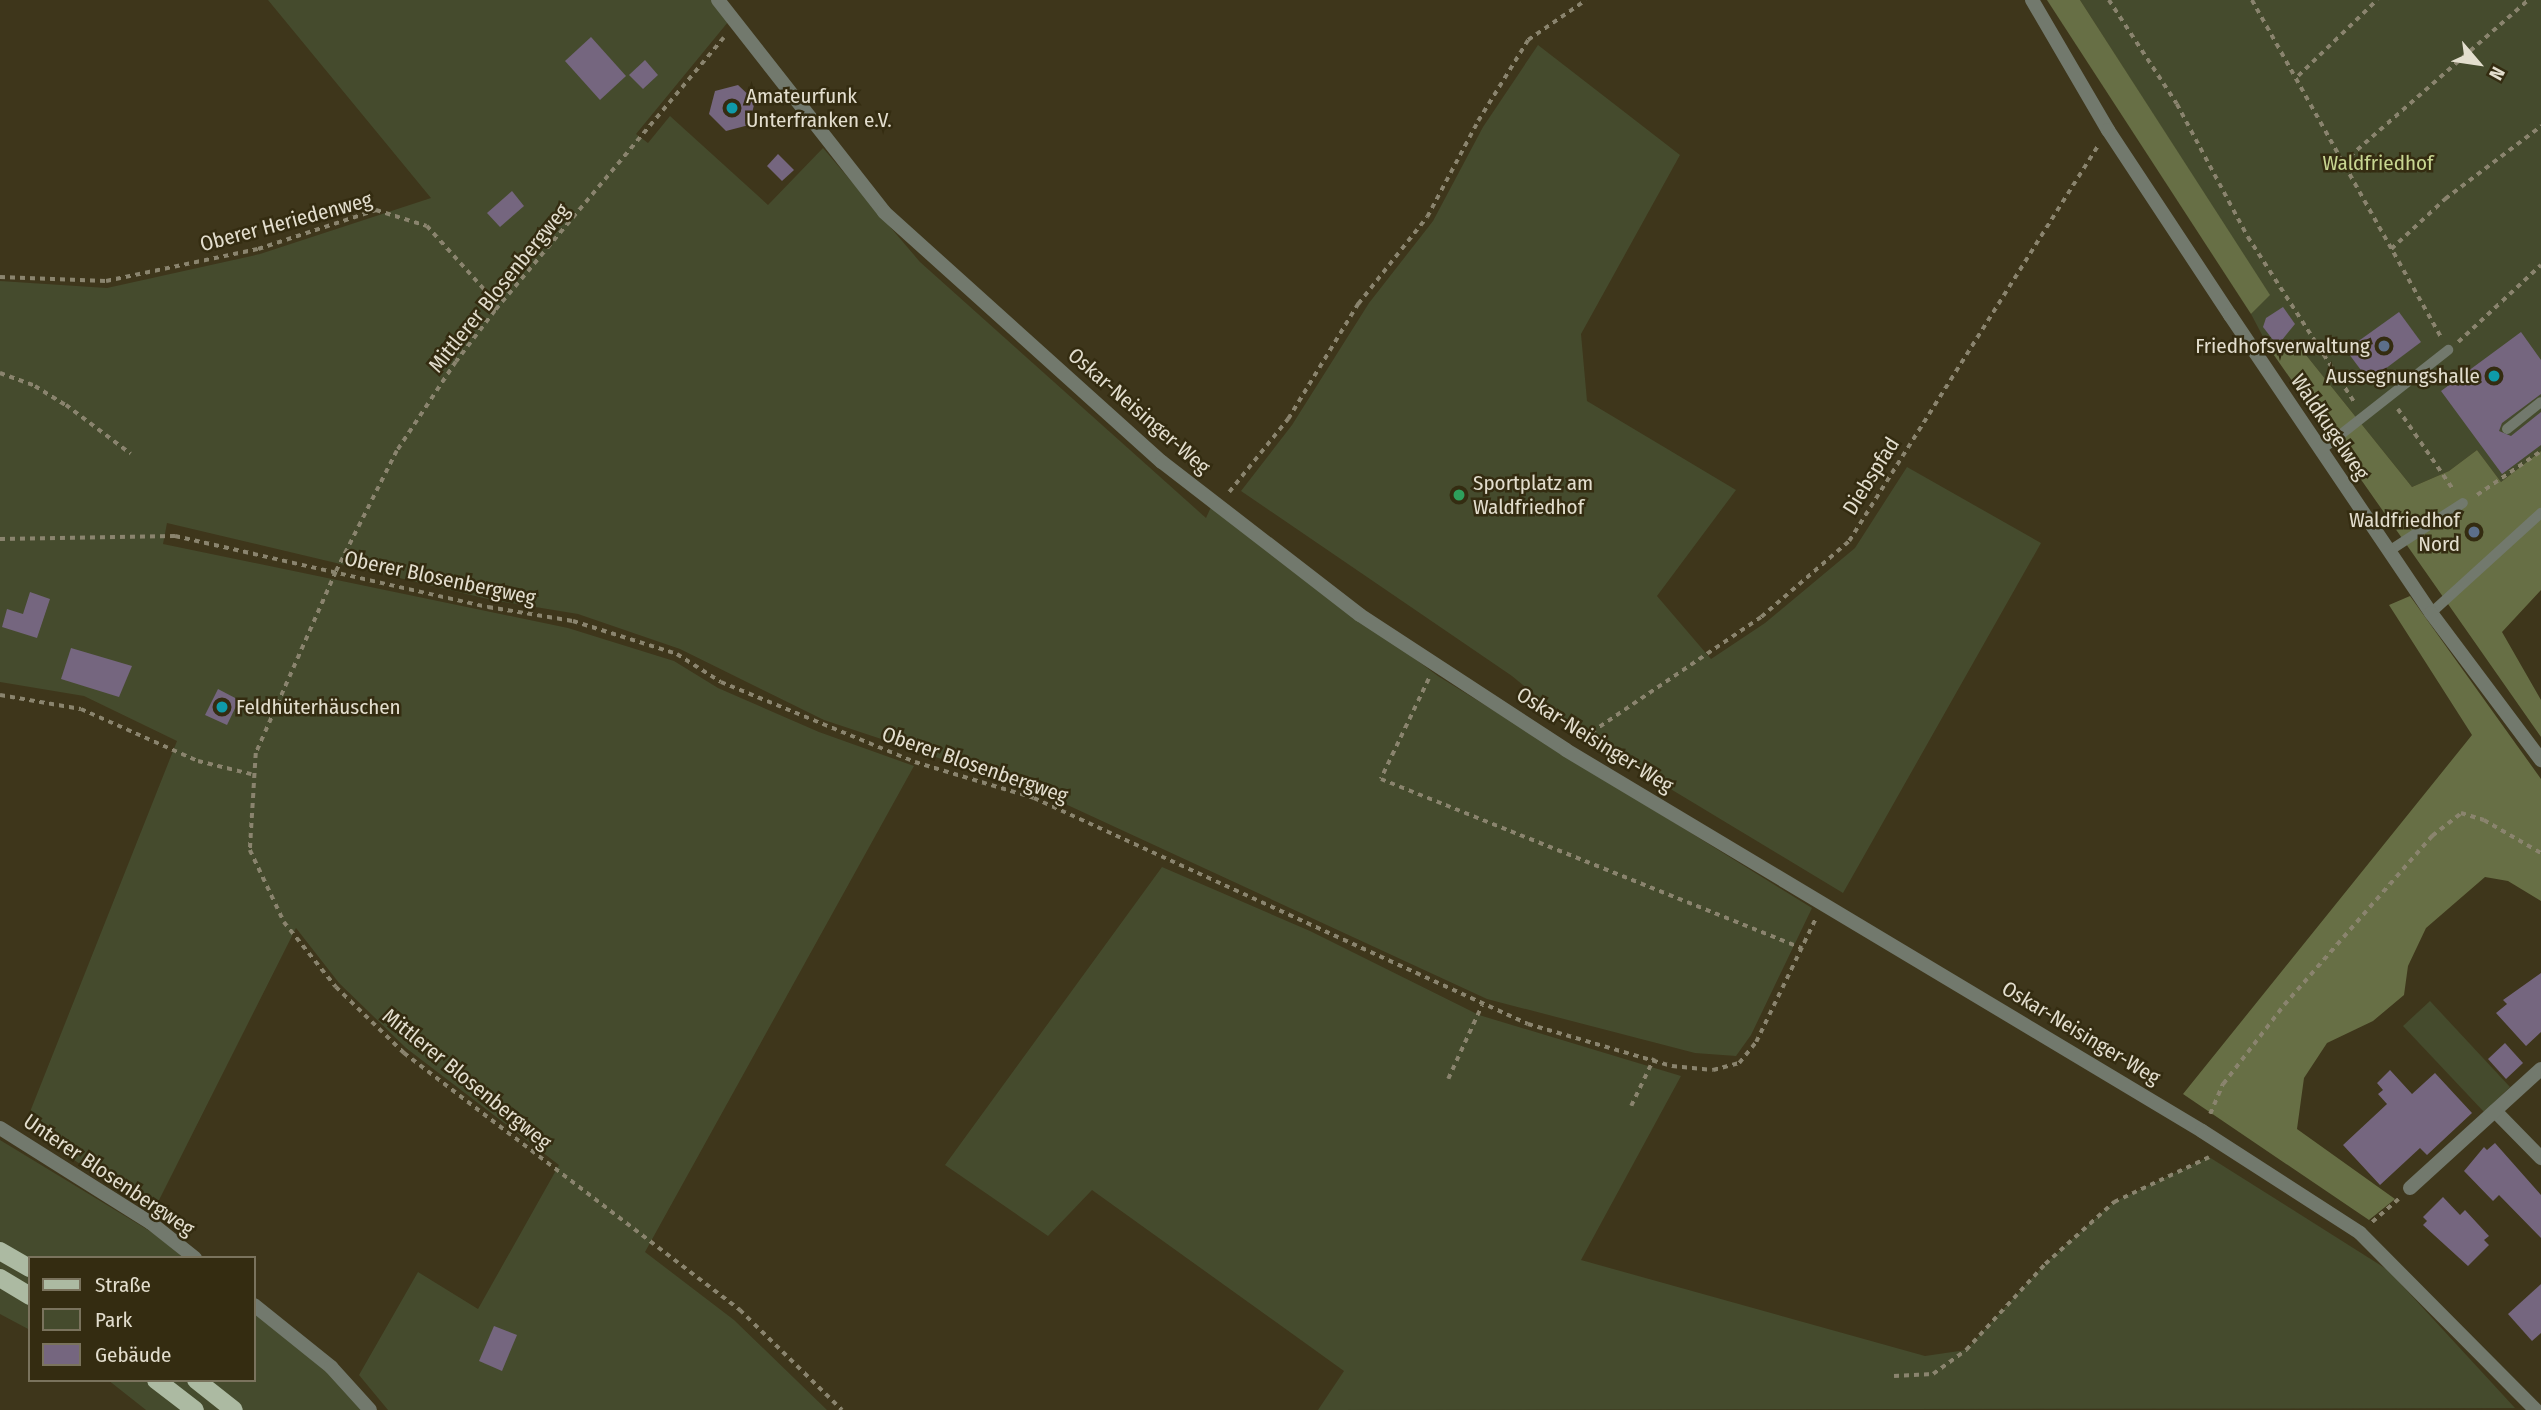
<!DOCTYPE html>
<html>
<head>
<meta charset="utf-8">
<style>
	body { margin:0 }
	#map { position:relative; width:2541px; height:1410px; overflow:hidden; background:#3e361b; font-family:"Fira Sans Condensed",sans-serif }
	div>[style] { position:absolute }
	[style*='--x'] { left:calc(var(--x)*1px); top:calc(var(--y)*1px); width:calc(var(--w)*1px); rotate:calc(var(--a)*1deg) }
	.green>* { inset:0; background:#454b2d }
	.forest>* { inset:0; background:#676f45 }
	.building>* { inset:0; background:#75667f }
	.path>* { height:3.5px; margin-top:-1.75px; transform-origin:0; background:repeating-linear-gradient(90deg,#8a846e 0 5px,transparent 0 10px) }
	.service>* { height:10px; margin:-5px; padding:0 5px; transform-origin:5px; border-radius:5px; background:#72796d }
	.minor>* { height:14px; margin:-7px; padding:0 7px; transform-origin:7px; border-radius:7px; background:#72796d }
	.primary>* { height:18px; margin:-9px; padding:0 9px; transform-origin:9px; border-radius:9px; background:#acbaa2 }
	.dots>* { width:19px; height:19px; translate:-50% -50%; box-sizing:border-box; border:4px solid #342c11; border-radius:50% }
	span { translate:-50% -50%; white-space:nowrap; text-align:center; line-height:1.15; -webkit-text-stroke:5px #342c11; paint-order:stroke }
	.poi-label { font-size:21px; color:#e3dece }
	.left { translate:0 -50%; text-align:left }
	.right { translate:-100% -50%; text-align:right }
	.park-label { font-size:21px; color:#c8d691 }
	.street-label { font-size:21px; color:#e3dece }
	.legend { position:absolute; left:28px; top:1256px; width:228px; height:126px; box-sizing:border-box; background:#342c11; border:2px solid #7a735d; margin:0; padding:9px 12px; list-style:none; font-size:21px; color:#e3dece }
	.legend li { display:flex; align-items:center; gap:14px; height:35px }
	.legend b { width:35px; border:2px solid #7a735d }
	.north { position:absolute; left:2443px; top:28px; width:70px; height:70px; -webkit-text-stroke:5px #342c11; paint-order:stroke; rotate:119deg; font-size:19px; font-weight:700; line-height:28px; text-align:center; color:#e3dece }
	.north::after { content:''; display:block; margin:auto; width:24px; height:32px; background:#e3dece; clip-path:polygon(50% 0,100% 100%,50% 72%,0 100%) }
</style>
</head>
<body>
<div id="map">
	<div class="green">
		<div style="clip-path:polygon(268px 0,711px 0,728px 22px,636px 134px,648px 143px,670px 116px,768px 205px,823px 148px,920px 262px,1206px 518px,1211px 507px,1438px 676px,1812px 908px,1751px 1035px,1736px 1056px,1695px 1053px,1487px 999px,1035px 790px,824px 720px,680px 649px,578px 614px,492px 600px,167px 523px,163px 544px,568px 628px,674px 661px,718px 688px,819px 732px,914px 766px,645px 1252px,734px 1320px,827px 1410px,388px 1410px,359px 1375px,418px 1272px,478px 1309px,559px 1165px,406px 1048px,339px 983px,296px 928px,153px 1212px,24px 1127px,177px 741px,84px 696px,0 682px,0 281px,107px 288px,260px 254px,431px 198px)"></div>
		<div style="clip-path:polygon(2080px 0,2541px 0,2541px 451px,2501px 482px,2477px 450px,2449px 471px,2412px 487px,2302px 350px,2269px 348px,2251px 314px,2269px 295px)"></div>
		<div style="clip-path:polygon(1538px 45px,1680px 155px,1581px 334px,1587px 401px,1736px 490px,1657px 596px,1711px 659px,1765px 623px,1855px 548px,1907px 467px,2041px 543px,1843px 893px,1591px 741px,1512px 676px,1241px 491px,1292px 425px,1369px 303px,1433px 221px,1483px 127px)"></div>
		<div style="clip-path:polygon(1162px 867px,1310px 931px,1479px 1015px,1681px 1076px,1581px 1260px,1925px 1356px,1966px 1350px,2045px 1264px,2114px 1202px,2209px 1157px,2388px 1270px,2515px 1408px,1318px 1410px,1344px 1371px,1092px 1190px,1048px 1236px,945px 1165px)"></div>
		<div style="clip-path:polygon(2430px 1001px,2510px 1087px,2484px 1112px,2403px 1026px)"></div>
		<div style="clip-path:polygon(0 1140px,153px 1233px,184px 1258px,30px 1258px,30px 1330px,0 1314px)"></div>
		<div style="clip-path:polygon(254px 1313px,337px 1379px,365px 1410px,146px 1410px,108px 1380px,254px 1380px)"></div>
	</div>
	<div class="forest">
		<div style="clip-path:polygon(2047px 0,2080px 0,2270px 295px,2251px 314px)"></div>
		<div style="clip-path:polygon(2269px 348px,2302px 350px,2412px 487px,2449px 471px,2477px 450px,2501px 482px,2541px 451px,2541px 590px,2502px 632px,2541px 700px,2541px 737px)"></div>
		<div style="clip-path:polygon(2410px 596px,2541px 779px,2541px 901px,2508px 881px,2485px 877px,2426px 928px,2408px 966px,2404px 995px,2373px 1021px,2327px 1043px,2304px 1078px,2297px 1129px,2395px 1199px,2369px 1220px,2183px 1094px,2472px 735px,2389px 605px)"></div>
	</div>
	<div class="building">
		<div style="clip-path:polygon(591px 37px,626px 76px,600px 100px,565px 61px)"></div>
		<div style="clip-path:polygon(645px 60px,658px 75px,643px 89px,629px 75px)"></div>
		<div style="clip-path:polygon(738px 85px,755px 101px,749px 125px,726px 131px,709px 114px,715px 91px)"></div>
		<div style="clip-path:polygon(778px 154px,794px 170px,782px 181px,767px 166px)"></div>
		<div style="clip-path:polygon(512px 191px,524px 206px,500px 227px,487px 213px)"></div>
		<div style="clip-path:polygon(2283px 307px,2295px 324px,2282px 340px,2273px 340px,2263px 327px,2266px 318px)"></div>
		<div style="clip-path:polygon(2399px 312px,2421px 342px,2369px 381px,2346px 350px)"></div>
		<div style="clip-path:polygon(2521px 332px,2541px 360px,2541px 394px,2502px 423px,2499px 431px,2511px 436px,2541px 412px,2541px 445px,2502px 474px,2441px 391px)"></div>
		<div style="clip-path:polygon(30px 592px,50px 599px,37px 638px,2px 627px,7px 609px,23px 614px)"></div>
		<div style="clip-path:polygon(71px 648px,132px 666px,119px 697px,61px 679px)"></div>
		<div style="clip-path:polygon(218px 689px,239px 700px,227px 725px,205px 715px)"></div>
		<div style="clip-path:polygon(2541px 973px,2541px 1032px,2526px 1046px,2496px 1013px,2507px 1004px,2503px 1000px)"></div>
		<div style="clip-path:polygon(2505px 1043px,2523px 1063px,2506px 1079px,2488px 1059px)"></div>
		<div style="clip-path:polygon(2390px 1070px,2412px 1094px,2435px 1073px,2472px 1113px,2427px 1155px,2420px 1148px,2380px 1185px,2343px 1145px,2387px 1104px,2378px 1094px,2383px 1090px,2377px 1083px)"></div>
		<div style="clip-path:polygon(2495px 1143px,2541px 1195px,2541px 1238px,2499px 1195px,2493px 1201px,2464px 1171px,2484px 1147px,2487px 1150px)"></div>
		<div style="clip-path:polygon(2443px 1197px,2460px 1215px,2465px 1210px,2489px 1236px,2484px 1240px,2489px 1245px,2468px 1266px,2423px 1225px,2427px 1221px,2423px 1217px)"></div>
		<div style="clip-path:polygon(2541px 1284px,2541px 1333px,2532px 1341px,2508px 1314px)"></div>
		<div style="clip-path:polygon(494px 1326px,517px 1335px,502px 1371px,479px 1361px)"></div>
	</div>
	<div class="path">
		<div style="--x:2109;--y:0;--w:124;--a:56.8"></div>
		<div style="--x:2177;--y:104;--w:151;--a:61.9"></div>
		<div style="--x:2248;--y:237;--w:197;--a:57.2"></div>
		<div style="--x:2252;--y:0;--w:386;--a:60.7"></div>
		<div style="--x:724;--y:38;--w:356;--a:130"></div>
		<div style="--x:495;--y:311;--w:64;--a:127.4"></div>
		<div style="--x:456;--y:362;--w:107;--a:123.5"></div>
		<div style="--x:397;--y:451;--w:136;--a:116.8"></div>
		<div style="--x:336;--y:572;--w:198;--a:113.8"></div>
		<div style="--x:256;--y:753;--w:97;--a:93.5"></div>
		<div style="--x:250;--y:850;--w:80;--a:64.7"></div>
		<div style="--x:284;--y:922;--w:83;--a:51.3"></div>
		<div style="--x:336;--y:987;--w:95;--a:44.1"></div>
		<div style="--x:404;--y:1053;--w:423;--a:37.4"></div>
		<div style="--x:740;--y:1310;--w:143;--a:44.4"></div>
		<div style="--x:2298;--y:76;--w:110;--a:-43.9"></div>
		<div style="--x:2342;--y:163;--w:247;--a:-41.2"></div>
		<div style="--x:2391;--y:249;--w:74;--a:-42.8"></div>
		<div style="--x:2445;--y:199;--w:121;--a:-37.2"></div>
		<div style="--x:0;--y:277;--w:106;--a:2.2"></div>
		<div style="--x:106;--y:281;--w:155;--a:-11.9"></div>
		<div style="--x:258;--y:249;--w:124;--a:-18.3"></div>
		<div style="--x:376;--y:210;--w:53;--a:17.4"></div>
		<div style="--x:427;--y:226;--w:85;--a:47.9"></div>
		<div style="--x:484;--y:289;--w:25;--a:63"></div>
		<div style="--x:2458;--y:342;--w:113;--a:-42.9"></div>
		<div style="--x:0;--y:373;--w:37;--a:20"></div>
		<div style="--x:35;--y:386;--w:36;--a:32"></div>
		<div style="--x:66;--y:405;--w:81;--a:37"></div>
		<div style="--x:2398;--y:409;--w:97;--a:55.5"></div>
		<div style="--x:1229;--y:492;--w:94;--a:-51.1"></div>
		<div style="--x:1288;--y:419;--w:135;--a:-58.7"></div>
		<div style="--x:1358;--y:304;--w:111;--a:-51.6"></div>
		<div style="--x:1427;--y:217;--w:109;--a:-62"></div>
		<div style="--x:1478;--y:121;--w:95;--a:-58.3"></div>
		<div style="--x:1528;--y:40;--w:70;--a:-34.6"></div>
		<div style="--x:2477;--y:495;--w:78;--a:-34.5"></div>
		<div style="--x:0;--y:539;--w:175;--a:-1"></div>
		<div style="--x:175;--y:536;--w:321;--a:12.8"></div>
		<div style="--x:488;--y:607;--w:86;--a:9.4"></div>
		<div style="--x:573;--y:621;--w:109;--a:17.6"></div>
		<div style="--x:677;--y:654;--w:52;--a:32.5"></div>
		<div style="--x:721;--y:682;--w:210;--a:22.4"></div>
		<div style="--x:915;--y:762;--w:124;--a:16.8"></div>
		<div style="--x:1034;--y:798;--w:543;--a:24.58"></div>
		<div style="--x:1528;--y:1024;--w:150;--a:16.3"></div>
		<div style="--x:1672;--y:1066;--w:41;--a:5.6"></div>
		<div style="--x:1713;--y:1070;--w:27;--a:-15"></div>
		<div style="--x:1739;--y:1063;--w:27;--a:-51"></div>
		<div style="--x:1756;--y:1042;--w:138;--a:-64.2"></div>
		<div style="--x:1429;--y:679;--w:111;--a:115.6"></div>
		<div style="--x:1381;--y:779;--w:454;--a:21.9"></div>
		<div style="--x:0;--y:695;--w:82;--a:9.8"></div>
		<div style="--x:81;--y:709;--w:128;--a:24"></div>
		<div style="--x:198;--y:761;--w:55;--a:13.8"></div>
		<div style="--x:1583;--y:738;--w:215;--a:-34.2"></div>
		<div style="--x:1761;--y:617;--w:116;--a:-40.8"></div>
		<div style="--x:1849;--y:541;--w:469;--a:-57.8"></div>
		<div style="--x:1448;--y:1079;--w:81;--a:-65.3"></div>
		<div style="--x:1631;--y:1106;--w:53;--a:-64.4"></div>
		<div style="--x:2210;--y:1114;--w:33;--a:-67"></div>
		<div style="--x:2223;--y:1084;--w:100;--a:-52.3"></div>
		<div style="--x:2284;--y:1005;--w:225;--a:-48.8"></div>
		<div style="--x:2432;--y:836;--w:37;--a:-38"></div>
		<div style="--x:2461;--y:813;--w:24;--a:17"></div>
		<div style="--x:2484;--y:820;--w:66;--a:30.1"></div>
		<div style="--x:2372;--y:1222;--w:35;--a:-41"></div>
		<div style="--x:1894;--y:1376;--w:39;--a:-3"></div>
		<div style="--x:1933;--y:1374;--w:41;--a:-36"></div>
		<div style="--x:1966;--y:1350;--w:117;--a:-47.4"></div>
		<div style="--x:2045;--y:1264;--w:93;--a:-41.9"></div>
		<div style="--x:2114;--y:1202;--w:105;--a:-25.3"></div>
	</div>
	<div class="service">
		<div style="--x:2507;--y:429;--w:43;--a:-38.5"></div>
		<div style="--x:2321;--y:450;--w:162;--a:-38.2"></div>
		<div style="--x:2389;--y:551;--w:88;--a:-33"></div>
		<div style="--x:2431;--y:613;--w:149;--a:-42.3"></div>
	</div>
	<div class="minor">
		<div style="--x:718;--y:0;--w:269;--a:51.9"></div>
		<div style="--x:884;--y:212;--w:374;--a:42"></div>
		<div style="--x:1162;--y:462;--w:250;--a:37.7"></div>
		<div style="--x:1360;--y:615;--w:246;--a:33.2"></div>
		<div style="--x:1566;--y:750;--w:741;--a:30.92"></div>
		<div style="--x:2202;--y:1131;--w:188;--a:32.8"></div>
		<div style="--x:2360;--y:1233;--w:250;--a:45.2"></div>
		<div style="--x:2032;--y:0;--w:151;--a:59.7"></div>
		<div style="--x:2108;--y:130;--w:222;--a:56.6"></div>
		<div style="--x:2230;--y:315;--w:359;--a:56"></div>
		<div style="--x:2431;--y:613;--w:184;--a:53.2"></div>
		<div style="--x:2495;--y:1111;--w:66;--a:45.6"></div>
		<div style="--x:0;--y:1128;--w:178;--a:32.2"></div>
		<div style="--x:151;--y:1223;--w:56;--a:38.5"></div>
		<div style="--x:2410;--y:1188;--w:177;--a:-42.3"></div>
		<div style="--x:254;--y:1305;--w:99;--a:38.8"></div>
		<div style="--x:331;--y:1367;--w:58;--a:47.8"></div>
	</div>
	<div class="primary">
		<div style="--x:0;--y:1251;--w:34;--a:30"></div>
		<div style="--x:0;--y:1278;--w:35;--a:31"></div>
		<div style="--x:156;--y:1380;--w:49;--a:37.6"></div>
		<div style="--x:196;--y:1380;--w:48;--a:38.3"></div>
	</div>
	<div class="dots">
		<div style="left:732px;top:108px;background:#0f9aa8"></div>
		<div style="left:2384px;top:346px;background:#5c6f8a"></div>
		<div style="left:2494px;top:376px;background:#0f9aa8"></div>
		<div style="left:1459px;top:495px;background:#2e9e5b"></div>
		<div style="left:2474px;top:532px;background:#5c6f8a"></div>
		<div style="left:222px;top:707px;background:#0f9aa8"></div>
	</div>
	<div class="poi-label">
		<span class="left" style="left:746px;top:108px">Amateurfunk<br>Unterfranken e.V.</span>
		<span class="right" style="left:2370px;top:346px">Friedhofsverwaltung</span>
		<span class="right" style="left:2480px;top:376px">Aussegnungshalle</span>
		<span class="left" style="left:1473px;top:495px">Sportplatz am<br>Waldfriedhof</span>
		<span class="right" style="left:2460px;top:532px">Waldfriedhof<br>Nord</span>
		<span class="left" style="left:236px;top:707px">Feldhüterhäuschen</span>
	</div>
	<div class="park-label">
		<span style="left:2378px;top:163px">Waldfriedhof</span>
	</div>
	<div class="street-label">
		<span style="left:286px;top:222px;rotate:-15deg">Oberer Heriedenweg</span>
		<span style="left:499px;top:288px;rotate:-51deg">Mittlerer Blosenbergweg</span>
		<span style="left:1139px;top:411px;rotate:41deg">Oskar-Neisinger-Weg</span>
		<span style="left:2330px;top:427px;rotate:56deg">Waldkugelweg</span>
		<span style="left:1871px;top:476px;rotate:-58deg">Diebspfad</span>
		<span style="left:440px;top:578px;rotate:12deg">Oberer Blosenbergweg</span>
		<span style="left:1595px;top:740px;rotate:32deg">Oskar-Neisinger-Weg</span>
		<span style="left:975px;top:765px;rotate:19deg">Oberer Blosenbergweg</span>
		<span style="left:2081px;top:1033px;rotate:31deg">Oskar-Neisinger-Weg</span>
		<span style="left:467px;top:1079px;rotate:39deg">Mittlerer Blosenbergweg</span>
		<span style="left:109px;top:1175px;rotate:34deg">Unterer Blosenbergweg</span>
	</div>
	<ul class="legend">
	<li><b style="height:9px;background:#acbaa2"></b>Straße</li>
	<li><b style="height:19px;background:#454b2d"></b>Park</li>
	<li><b style="height:19px;background:#75667f"></b>Gebäude</li>
	</ul>
	<div class="north">N</div>
</div>
</body>
</html>
